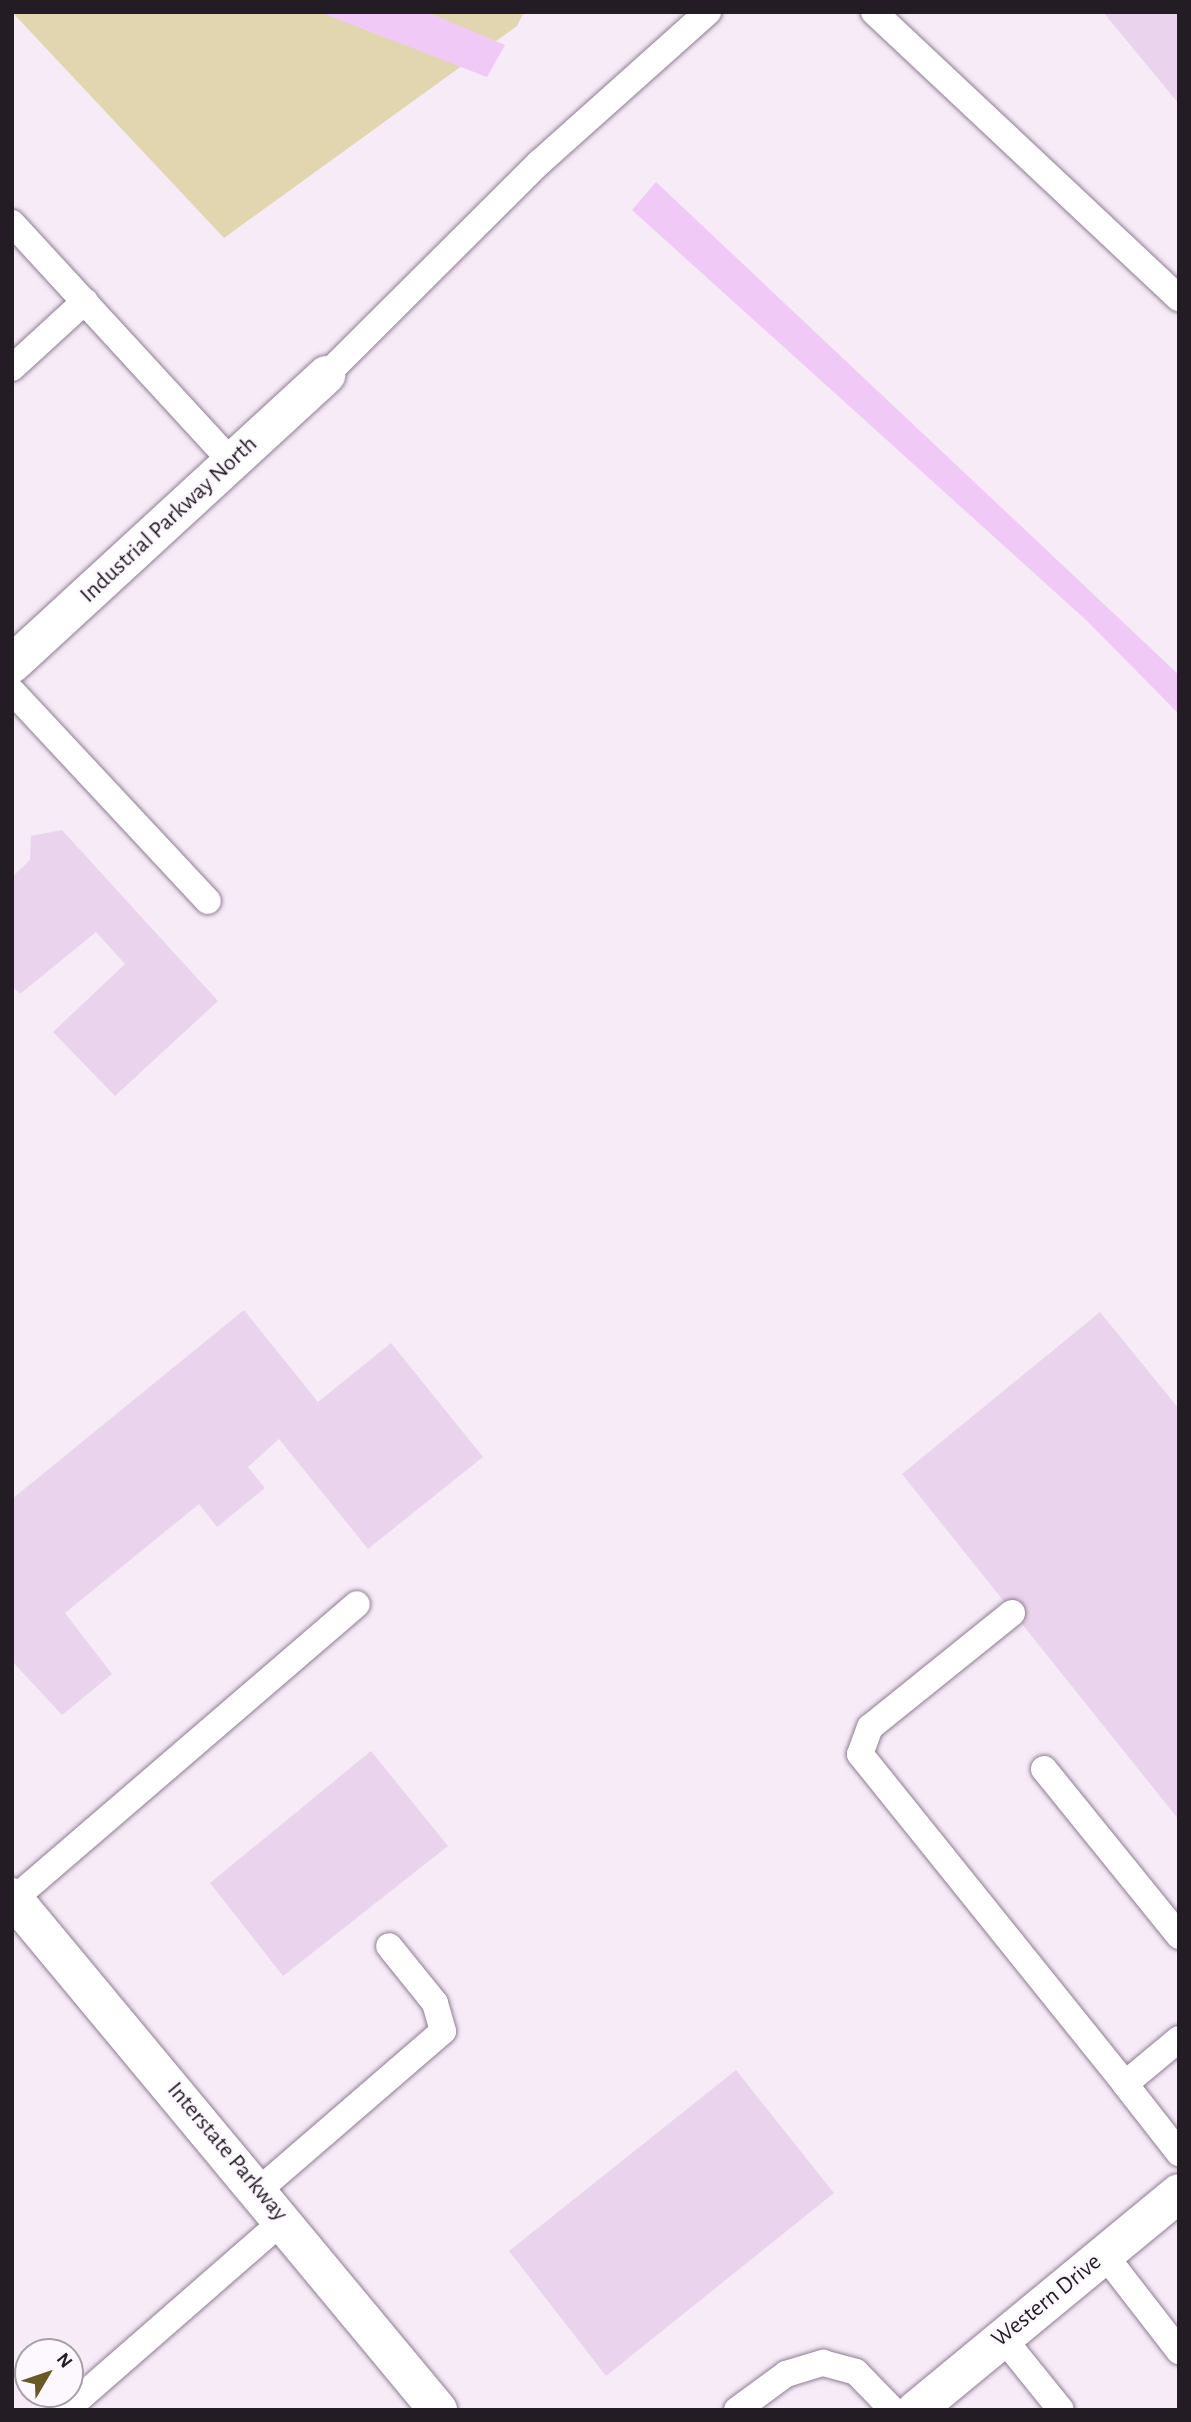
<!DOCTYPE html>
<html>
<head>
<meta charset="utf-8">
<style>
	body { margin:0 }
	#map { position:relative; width:1191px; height:2422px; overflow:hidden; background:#fdf8fe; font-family:"Alegreya Sans",sans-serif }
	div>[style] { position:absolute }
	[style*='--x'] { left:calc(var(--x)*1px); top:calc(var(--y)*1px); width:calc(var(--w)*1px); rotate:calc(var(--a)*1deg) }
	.built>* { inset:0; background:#f6ebf7 }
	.green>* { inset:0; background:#e2d6b0 }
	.water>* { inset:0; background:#f0c9f6 }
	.building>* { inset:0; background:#ead4ed }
	.roads { filter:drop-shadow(0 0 2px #8f7c93) drop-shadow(0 0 2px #8f7c93) }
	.service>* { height:26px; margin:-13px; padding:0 13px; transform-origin:13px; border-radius:13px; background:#fff }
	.minor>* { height:38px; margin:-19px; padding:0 19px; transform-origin:19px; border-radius:19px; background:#fff }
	span { translate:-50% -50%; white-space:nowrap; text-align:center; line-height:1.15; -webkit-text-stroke:5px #fdf8fe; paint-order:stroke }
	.street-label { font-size:24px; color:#241c25 }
	.frame { position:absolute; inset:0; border:14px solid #241c25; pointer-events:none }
	.north { position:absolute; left:14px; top:2338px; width:70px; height:70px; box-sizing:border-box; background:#fdf8fe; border:2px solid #a6a0a7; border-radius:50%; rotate:51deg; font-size:19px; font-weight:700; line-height:28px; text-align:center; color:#241c25 }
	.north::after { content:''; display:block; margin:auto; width:24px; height:32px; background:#685926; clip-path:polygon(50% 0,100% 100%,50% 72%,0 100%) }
</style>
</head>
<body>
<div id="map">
	<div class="built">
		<div style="clip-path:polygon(evenodd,12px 12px,1179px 12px,1179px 2410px,12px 2410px,12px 12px,28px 2352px,70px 2352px,70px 2394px,28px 2394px,28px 2352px)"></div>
	</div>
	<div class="green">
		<div style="clip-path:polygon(12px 12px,524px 12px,517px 26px,224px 238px)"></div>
	</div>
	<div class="water">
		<div style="clip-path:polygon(319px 12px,427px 12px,505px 45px,487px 77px)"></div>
		<div style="clip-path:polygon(656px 182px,1179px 675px,1179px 714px,1085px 619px,632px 210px)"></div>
	</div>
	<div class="building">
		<div style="clip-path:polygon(1103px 12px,1179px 12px,1179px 104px)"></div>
		<div style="clip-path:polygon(62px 830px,218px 1001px,115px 1096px,53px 1032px,125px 964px,96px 932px,20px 994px,12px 986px,12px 877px,30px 860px,31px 836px)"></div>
		<div style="clip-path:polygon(244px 1310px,318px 1402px,391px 1343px,483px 1457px,368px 1549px,279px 1439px,248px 1467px,265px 1488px,217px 1527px,199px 1504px,65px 1613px,112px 1674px,62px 1715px,12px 1661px,12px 1499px)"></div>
		<div style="clip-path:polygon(1100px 1312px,1179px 1409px,1179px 1820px,902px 1474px)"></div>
		<div style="clip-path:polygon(371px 1751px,448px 1846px,283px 1976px,210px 1883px)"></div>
		<div style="clip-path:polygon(736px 2070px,834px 2193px,606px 2376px,509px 2251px)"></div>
	</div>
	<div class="roads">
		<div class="service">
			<div style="--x:874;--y:12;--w:418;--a:43.2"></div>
			<div style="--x:12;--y:223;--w:325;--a:47.4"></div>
			<div style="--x:12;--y:368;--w:99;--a:-42.5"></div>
			<div style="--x:326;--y:375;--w:301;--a:-44.9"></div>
			<div style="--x:539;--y:163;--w:227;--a:-41.8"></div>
			<div style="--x:12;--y:691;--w:287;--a:47"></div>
			<div style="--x:1012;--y:1613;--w:182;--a:141.2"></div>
			<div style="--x:870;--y:1727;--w:29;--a:110"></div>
			<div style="--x:860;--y:1754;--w:423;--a:51.2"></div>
			<div style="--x:1044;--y:1769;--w:215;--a:51"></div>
			<div style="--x:14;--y:1899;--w:452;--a:-40.7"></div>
			<div style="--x:1179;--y:2039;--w:70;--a:140.2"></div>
			<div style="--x:1125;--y:2084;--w:88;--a:52"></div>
			<div style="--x:259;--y:2190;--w:243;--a:-40.8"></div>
			<div style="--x:443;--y:2031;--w:29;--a:-106"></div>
			<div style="--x:435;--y:2003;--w:73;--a:-128.9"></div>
			<div style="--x:1104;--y:2254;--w:123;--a:52.3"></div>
			<div style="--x:1003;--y:2338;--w:92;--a:51.1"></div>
			<div style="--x:66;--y:2410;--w:289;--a:-41.1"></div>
			<div style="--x:737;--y:2410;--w:61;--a:-36.3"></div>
			<div style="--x:786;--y:2374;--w:39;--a:-17"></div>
			<div style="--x:823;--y:2363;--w:34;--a:15"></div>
			<div style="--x:856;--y:2372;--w:53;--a:45.8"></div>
		</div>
		<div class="minor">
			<div style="--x:12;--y:664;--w:427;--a:-42.6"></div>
			<div style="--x:12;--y:1897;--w:667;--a:50.29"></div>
			<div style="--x:916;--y:2410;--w:341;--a:-39.5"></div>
		</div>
	</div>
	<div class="street-label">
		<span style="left:169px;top:520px;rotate:-43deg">Industrial Parkway North</span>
		<span style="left:227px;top:2152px;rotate:50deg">Interstate Parkway</span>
		<span style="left:1047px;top:2301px;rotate:-39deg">Western Drive</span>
	</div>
	<div class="frame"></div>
	<div class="north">N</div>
</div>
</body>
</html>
